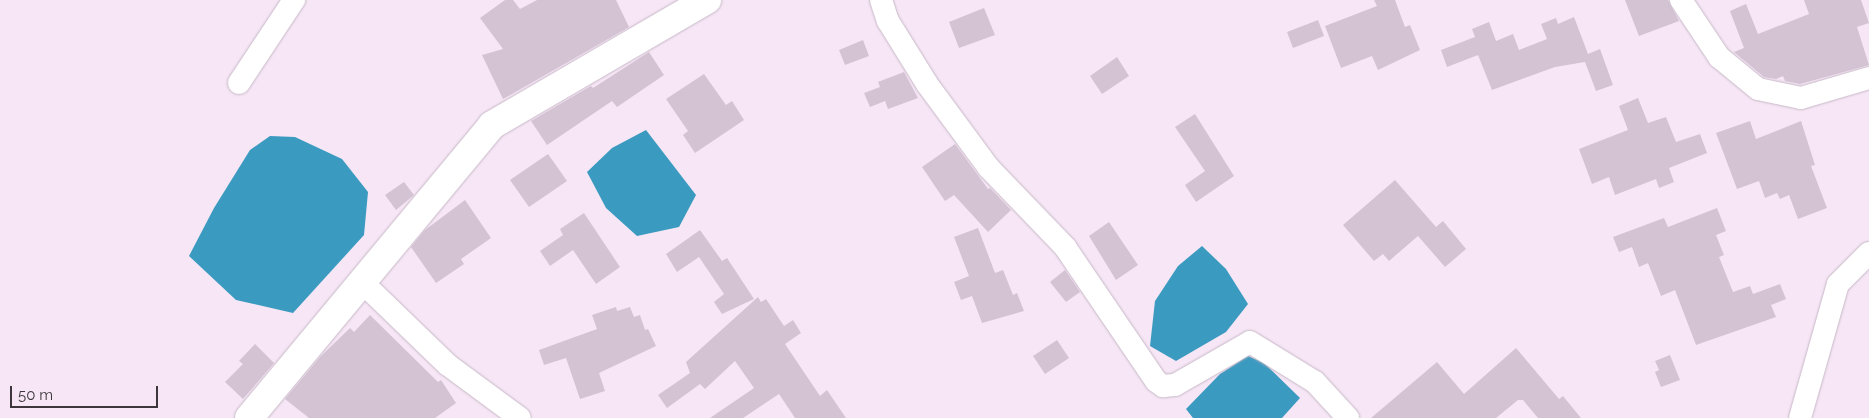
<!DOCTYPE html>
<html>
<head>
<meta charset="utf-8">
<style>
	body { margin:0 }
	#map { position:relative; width:1869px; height:418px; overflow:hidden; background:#f7e7f6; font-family:Raleway,sans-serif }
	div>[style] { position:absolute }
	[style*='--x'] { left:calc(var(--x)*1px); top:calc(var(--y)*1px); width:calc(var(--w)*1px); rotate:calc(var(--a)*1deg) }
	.water>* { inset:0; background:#3b9abf }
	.building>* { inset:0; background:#d3c3d3 }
	.roads { filter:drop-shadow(0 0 1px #c7b8c7) drop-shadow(0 0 1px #c7b8c7) }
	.minor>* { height:22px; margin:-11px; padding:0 11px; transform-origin:11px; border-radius:11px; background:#fff }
	.major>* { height:28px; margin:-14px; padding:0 14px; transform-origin:14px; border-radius:14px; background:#fff }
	span { translate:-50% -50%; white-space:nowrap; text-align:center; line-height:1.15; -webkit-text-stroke:4px #f7e7f6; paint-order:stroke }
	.scale { position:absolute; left:10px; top:386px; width:148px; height:22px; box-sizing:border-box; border:2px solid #3d373d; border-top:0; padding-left:6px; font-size:15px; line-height:18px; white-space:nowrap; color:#3d373d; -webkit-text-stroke:4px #f7e7f6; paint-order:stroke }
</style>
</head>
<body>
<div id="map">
	<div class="water">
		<div style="clip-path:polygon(646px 130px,696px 195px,679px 227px,637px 236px,606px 208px,587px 172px,612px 148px)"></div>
		<div style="clip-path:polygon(270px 136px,295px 137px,342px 159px,368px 192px,364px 235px,293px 313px,236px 300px,189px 256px,214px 208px,250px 150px)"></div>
		<div style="clip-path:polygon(1202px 246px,1226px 269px,1248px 304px,1226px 332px,1176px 361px,1150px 346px,1155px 301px,1178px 266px)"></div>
		<div style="clip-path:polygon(1248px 356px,1264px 363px,1300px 398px,1282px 418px,1193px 418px,1186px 409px,1220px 374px)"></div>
	</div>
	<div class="building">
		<div style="clip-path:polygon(505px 0,513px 0,520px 9px,537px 0,616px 0,629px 27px,503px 99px,482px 55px,503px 49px,480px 18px)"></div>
		<div style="clip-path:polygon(1374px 0,1395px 0,1405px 27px,1410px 25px,1420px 50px,1378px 70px,1372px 56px,1341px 68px,1325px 26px,1377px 6px)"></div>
		<div style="clip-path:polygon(1625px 0,1668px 0,1679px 21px,1639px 36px)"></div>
		<div style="clip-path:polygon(1804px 0,1861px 0,1869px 23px,1857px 27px,1869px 65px,1800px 84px,1785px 81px,1783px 76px,1776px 79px,1764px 77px,1734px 52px,1744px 48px,1730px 11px,1746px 4px,1758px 34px,1809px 14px)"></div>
		<div style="clip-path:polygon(984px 8px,995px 35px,959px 48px,949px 22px)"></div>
		<div style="clip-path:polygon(1574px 17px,1588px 54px,1600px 49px,1613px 85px,1596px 91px,1585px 62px,1555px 67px,1492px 90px,1478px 55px,1447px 67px,1441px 50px,1475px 37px,1472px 29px,1489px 22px,1496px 41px,1513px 34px,1519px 50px,1547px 39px,1541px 24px,1556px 18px,1558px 24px)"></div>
		<div style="clip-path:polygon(1318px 20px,1324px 36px,1293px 48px,1287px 32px)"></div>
		<div style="clip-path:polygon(863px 40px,869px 56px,845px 65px,839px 50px)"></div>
		<div style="clip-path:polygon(649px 52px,664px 75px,617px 107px,612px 101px,547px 145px,531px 121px,591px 86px,593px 88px)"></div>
		<div style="clip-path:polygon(1117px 57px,1129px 76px,1102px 94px,1090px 76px)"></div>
		<div style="clip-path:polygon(904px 72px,918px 98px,888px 109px,885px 101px,870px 107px,864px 93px,880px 87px,878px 82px)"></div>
		<div style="clip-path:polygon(704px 74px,726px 105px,732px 101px,744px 120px,695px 153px,683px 135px,688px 131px,666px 99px)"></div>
		<div style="clip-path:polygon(1638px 98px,1648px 123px,1666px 117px,1676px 142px,1700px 134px,1707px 153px,1669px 168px,1674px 182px,1659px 188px,1656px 179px,1615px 195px,1609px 177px,1592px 184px,1579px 149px,1628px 130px,1619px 106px)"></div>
		<div style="clip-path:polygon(1195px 114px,1234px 176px,1196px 202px,1185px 185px,1205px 171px,1175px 127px)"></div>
		<div style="clip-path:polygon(1750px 121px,1756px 139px,1801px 121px,1815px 165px,1811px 166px,1827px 208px,1798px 219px,1789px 195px,1780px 199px,1777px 193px,1765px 198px,1759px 181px,1737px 189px,1716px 133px)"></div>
		<div style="clip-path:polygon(955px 144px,988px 189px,990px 188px,1011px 210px,988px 232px,954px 195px,945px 201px,922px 167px)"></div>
		<div style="clip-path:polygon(548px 154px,567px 181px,529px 207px,510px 180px)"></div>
		<div style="clip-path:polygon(1395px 180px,1436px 227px,1443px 221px,1466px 249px,1445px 267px,1418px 236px,1389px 261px,1383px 254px,1374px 261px,1343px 225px)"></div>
		<div style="clip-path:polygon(404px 182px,414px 195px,396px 210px,385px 195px)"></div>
		<div style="clip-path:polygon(465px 200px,491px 238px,461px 259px,464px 264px,436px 283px,411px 247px,425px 230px)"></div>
		<div style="clip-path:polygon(1717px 208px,1726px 231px,1716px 235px,1724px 255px,1719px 257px,1733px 292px,1750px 286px,1753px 294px,1780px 284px,1786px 299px,1771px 305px,1776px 317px,1696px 345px,1675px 290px,1661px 296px,1648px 263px,1639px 267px,1632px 247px,1619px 252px,1613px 237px,1664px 218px,1668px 227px)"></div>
		<div style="clip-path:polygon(584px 213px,620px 267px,596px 284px,573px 250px,550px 266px,540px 251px,563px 235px,560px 229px)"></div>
		<div style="clip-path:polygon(1109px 222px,1138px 265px,1116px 280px,1089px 236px)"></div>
		<div style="clip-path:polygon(978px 228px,995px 273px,1003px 270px,1013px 295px,1017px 293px,1024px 311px,982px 323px,972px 296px,961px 300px,954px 282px,969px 276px,954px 237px)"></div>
		<div style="clip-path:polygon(700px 230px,722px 261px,727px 258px,754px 299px,722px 314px,714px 302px,724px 294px,699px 257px,677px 272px,666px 254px)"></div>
		<div style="clip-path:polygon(1065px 270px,1080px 292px,1066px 302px,1050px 282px)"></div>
		<div style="clip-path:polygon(758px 297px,761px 302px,766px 299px,784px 326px,793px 320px,801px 333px,785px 344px,820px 396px,827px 390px,846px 418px,795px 418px,779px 394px,743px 418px,710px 418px,754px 388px,735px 361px,705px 389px,700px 384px,667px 408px,658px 395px,690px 373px,686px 362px)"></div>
		<div style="clip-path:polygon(616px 307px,617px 311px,630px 307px,634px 317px,640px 315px,645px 330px,648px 329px,656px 346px,599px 373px,605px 391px,580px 399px,566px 358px,544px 365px,539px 350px,597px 329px,592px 315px)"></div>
		<div style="clip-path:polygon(370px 315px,438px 382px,441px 380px,456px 403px,435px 418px,309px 418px,285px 399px,321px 356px,350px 328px,354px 332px)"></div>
		<div style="clip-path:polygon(1057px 340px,1069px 358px,1045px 374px,1033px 356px)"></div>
		<div style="clip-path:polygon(255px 344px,274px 363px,243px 399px,225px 382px,243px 364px,239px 361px)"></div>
		<div style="clip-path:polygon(1516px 348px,1559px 399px,1563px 396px,1581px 418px,1538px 418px,1523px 400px,1518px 400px,1496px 418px,1371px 418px,1437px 362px,1464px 394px)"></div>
		<div style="clip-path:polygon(1670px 355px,1680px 380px,1661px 387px,1655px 372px,1659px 370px,1655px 361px)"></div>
	</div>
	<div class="roads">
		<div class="minor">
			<div style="--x:881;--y:0;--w:22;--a:72"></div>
			<div style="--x:888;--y:21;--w:74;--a:58.2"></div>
			<div style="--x:927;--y:84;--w:104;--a:53.6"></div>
			<div style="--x:989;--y:168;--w:110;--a:46.1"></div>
			<div style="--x:1065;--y:247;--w:162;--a:55.8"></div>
			<div style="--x:1156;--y:381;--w:9;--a:36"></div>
			<div style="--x:1163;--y:386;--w:12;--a:-5"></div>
			<div style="--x:1175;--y:385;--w:86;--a:-29.8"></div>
			<div style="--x:1250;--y:342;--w:76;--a:31.6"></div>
			<div style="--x:1315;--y:382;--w:49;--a:47.5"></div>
			<div style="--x:1681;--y:0;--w:69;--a:56.3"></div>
			<div style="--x:1719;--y:57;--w:50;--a:39.4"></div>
			<div style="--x:1758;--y:89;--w:44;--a:11.8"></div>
			<div style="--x:1801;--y:98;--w:71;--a:-16.4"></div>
			<div style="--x:239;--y:83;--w:100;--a:-56.5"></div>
			<div style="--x:363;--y:283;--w:118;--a:44"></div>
			<div style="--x:448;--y:365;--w:89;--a:36.4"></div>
			<div style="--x:1800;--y:418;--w:139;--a:-74.2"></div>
			<div style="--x:1838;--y:284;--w:44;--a:-45"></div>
		</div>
		<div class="major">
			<div style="--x:249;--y:418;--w:381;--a:-50.3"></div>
			<div style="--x:492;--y:125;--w:249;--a:-30.2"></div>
		</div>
	</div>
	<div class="scale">50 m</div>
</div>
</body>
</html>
